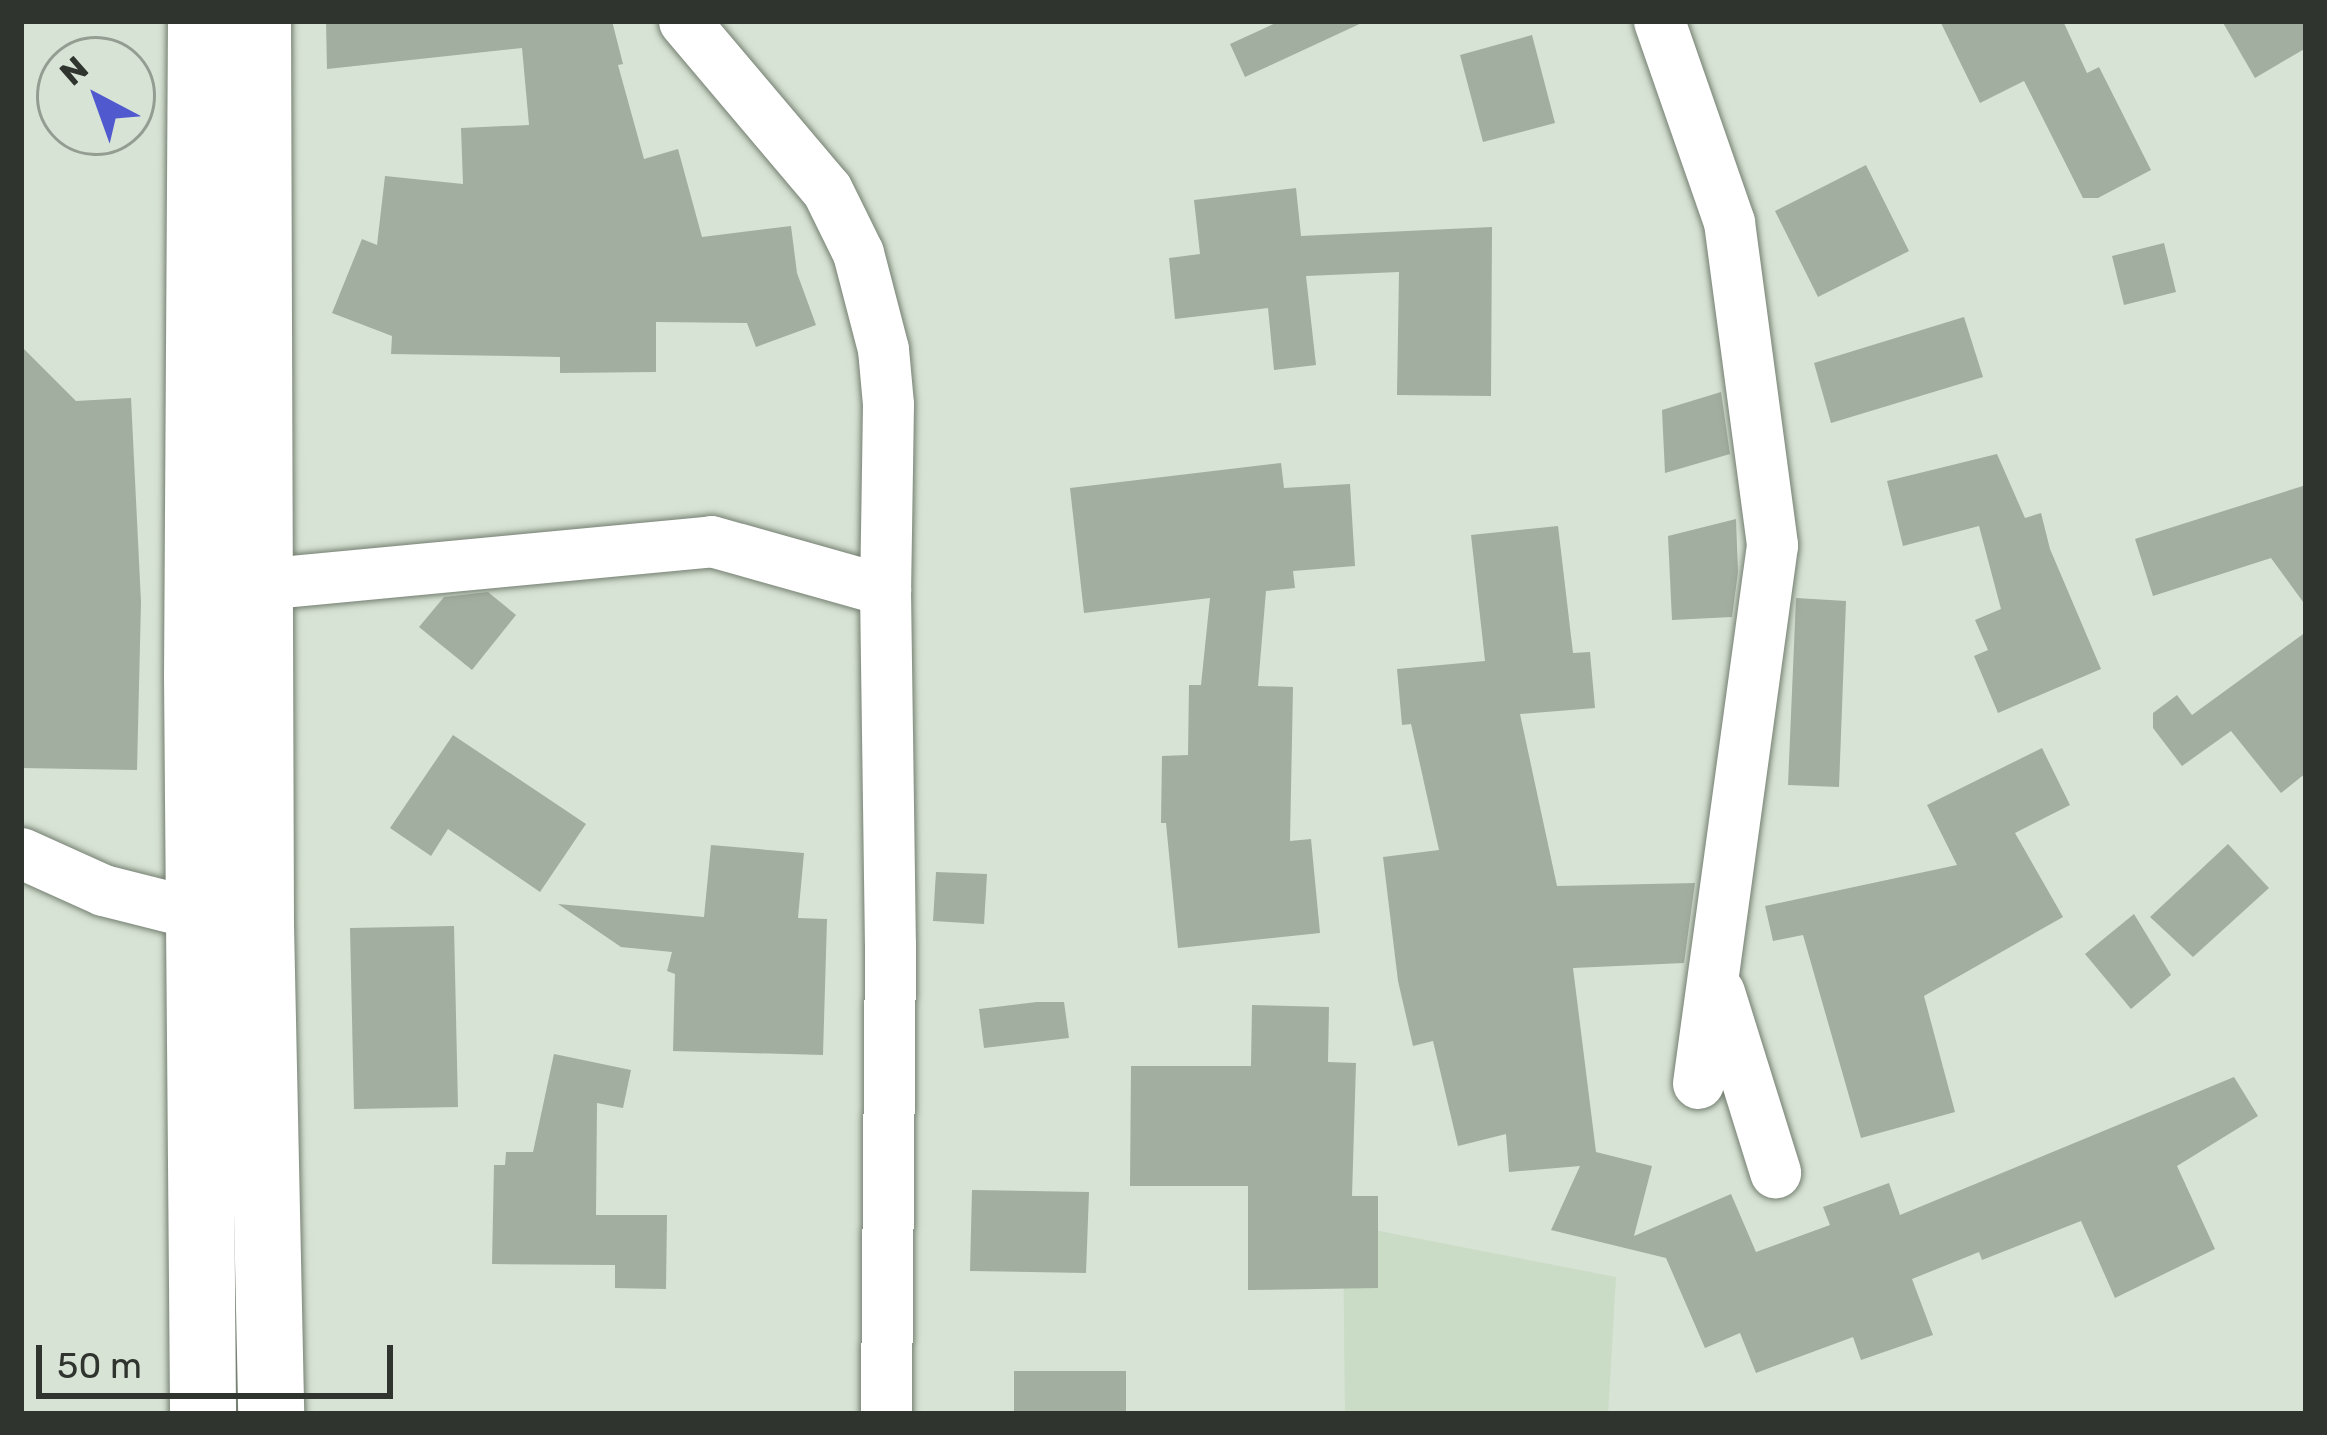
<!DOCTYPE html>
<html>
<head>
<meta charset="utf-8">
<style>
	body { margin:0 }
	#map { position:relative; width:2327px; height:1435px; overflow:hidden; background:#d7e3d4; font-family:Rubik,sans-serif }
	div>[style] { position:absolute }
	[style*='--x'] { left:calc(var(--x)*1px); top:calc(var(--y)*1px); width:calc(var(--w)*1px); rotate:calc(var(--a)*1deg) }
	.built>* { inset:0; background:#cadbc6 }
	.building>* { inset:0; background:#a2ae9f }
	.roads { filter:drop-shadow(0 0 3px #747f71) drop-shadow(0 0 3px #747f71) }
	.minor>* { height:51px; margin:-25.5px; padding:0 25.5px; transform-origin:25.5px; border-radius:25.5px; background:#fff }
	.highway>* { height:66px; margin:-33px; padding:0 33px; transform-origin:33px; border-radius:33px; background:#fff }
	span { translate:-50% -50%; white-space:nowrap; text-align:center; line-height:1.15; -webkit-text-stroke:9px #d7e3d4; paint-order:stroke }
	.frame { position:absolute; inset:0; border:24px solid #2f342e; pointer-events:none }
	.north { position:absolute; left:36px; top:36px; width:120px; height:120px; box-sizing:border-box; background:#d7e3d4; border:3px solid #949d92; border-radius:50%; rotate:319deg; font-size:33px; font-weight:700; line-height:48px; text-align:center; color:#2f342e }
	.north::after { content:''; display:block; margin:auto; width:42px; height:54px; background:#5159cf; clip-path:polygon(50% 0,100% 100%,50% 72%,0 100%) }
	.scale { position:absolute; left:36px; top:1345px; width:357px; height:54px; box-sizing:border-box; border:6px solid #2f342e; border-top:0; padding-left:15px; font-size:36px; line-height:42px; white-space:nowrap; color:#2f342e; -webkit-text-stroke:9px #d7e3d4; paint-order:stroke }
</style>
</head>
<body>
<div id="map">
	<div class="built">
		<div style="clip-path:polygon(1343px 1224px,1616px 1277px,1608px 1414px,1345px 1414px)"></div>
	</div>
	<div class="building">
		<div style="clip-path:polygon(326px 21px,612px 21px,623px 64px,618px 65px,644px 159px,678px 149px,702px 237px,791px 226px,797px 273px,816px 325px,756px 347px,747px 323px,656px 322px,656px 372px,560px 373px,560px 357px,391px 354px,392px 336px,332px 313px,362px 239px,377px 245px,385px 176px,463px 184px,461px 128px,529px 125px,522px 48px,327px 69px)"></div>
		<div style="clip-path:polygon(1280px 21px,1366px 21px,1245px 77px,1230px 44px)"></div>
		<div style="clip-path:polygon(1940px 21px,2063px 21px,2087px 73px,2099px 67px,2151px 170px,2098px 198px,2083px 198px,2024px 81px,1980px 103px)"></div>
		<div style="clip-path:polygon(2222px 21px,2306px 21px,2306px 48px,2255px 78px)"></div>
		<div style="clip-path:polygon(1532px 35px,1555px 123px,1483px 142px,1460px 55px)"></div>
		<div style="clip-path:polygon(1866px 165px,1909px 251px,1818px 297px,1775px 211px)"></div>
		<div style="clip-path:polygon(1296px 188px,1301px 236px,1492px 227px,1491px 396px,1397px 395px,1399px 272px,1306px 276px,1316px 365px,1274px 370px,1268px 308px,1175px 319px,1169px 258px,1200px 254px,1194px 200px)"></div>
		<div style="clip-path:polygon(2164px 243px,2176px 292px,2124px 305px,2112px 256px)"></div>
		<div style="clip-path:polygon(1964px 317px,1983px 377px,1831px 423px,1814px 363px)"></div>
		<div style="clip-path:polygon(21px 346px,76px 401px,131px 398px,141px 602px,137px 770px,21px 768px)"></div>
		<div style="clip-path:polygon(1721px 392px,1730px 454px,1665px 473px,1662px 410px)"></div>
		<div style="clip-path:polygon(1997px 454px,2025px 518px,2041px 513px,2050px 549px,2101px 669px,1998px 713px,1974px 656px,1988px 650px,1975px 620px,2001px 609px,1979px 526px,1903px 546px,1887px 481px)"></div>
		<div style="clip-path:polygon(1281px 463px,1284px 488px,1350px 484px,1355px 566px,1293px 571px,1295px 588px,1266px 591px,1258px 686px,1293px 687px,1290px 841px,1311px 839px,1320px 933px,1178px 948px,1166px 823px,1161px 823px,1162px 756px,1188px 755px,1189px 685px,1201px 685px,1210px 598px,1084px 613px,1070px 488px)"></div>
		<div style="clip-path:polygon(2306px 485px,2306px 606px,2271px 558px,2153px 596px,2135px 539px)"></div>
		<div style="clip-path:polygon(1736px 519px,1738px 572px,1732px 617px,1672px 620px,1668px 536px)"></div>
		<div style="clip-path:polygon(1558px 526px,1573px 653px,1590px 652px,1595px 708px,1520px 714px,1557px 886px,1695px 883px,1684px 963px,1573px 968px,1596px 1152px,1652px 1166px,1634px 1236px,1731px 1194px,1756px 1252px,1830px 1225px,1823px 1207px,1889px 1183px,1900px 1215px,2234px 1077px,2258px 1116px,2177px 1166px,2215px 1249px,2115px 1298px,2081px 1221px,1982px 1260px,1979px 1252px,1912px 1279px,1933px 1335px,1861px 1360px,1853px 1337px,1756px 1373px,1740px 1333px,1705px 1348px,1666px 1258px,1551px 1230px,1580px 1166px,1509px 1172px,1506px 1134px,1458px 1146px,1433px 1041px,1413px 1046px,1398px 981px,1383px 857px,1439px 850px,1411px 724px,1402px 725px,1397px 669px,1485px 661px,1471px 535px)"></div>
		<div style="clip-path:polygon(488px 592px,516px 615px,472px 670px,419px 627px,444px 597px)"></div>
		<div style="clip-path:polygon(1796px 598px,1846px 601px,1839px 787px,1788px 785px)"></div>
		<div style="clip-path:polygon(2306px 632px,2306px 773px,2281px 793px,2231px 731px,2182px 766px,2153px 728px,2153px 713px,2177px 695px,2192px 715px)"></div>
		<div style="clip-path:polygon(453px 735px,586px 824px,540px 892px,448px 829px,431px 856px,390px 828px)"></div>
		<div style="clip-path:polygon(2042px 748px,2070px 805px,2015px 833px,2063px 917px,1924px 996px,1955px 1112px,1861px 1138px,1803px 935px,1773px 941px,1765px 906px,1957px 865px,1927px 805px)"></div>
		<div style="clip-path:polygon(2228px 844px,2269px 888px,2193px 957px,2150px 917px)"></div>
		<div style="clip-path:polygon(711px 845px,804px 853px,798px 918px,827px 919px,823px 1055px,673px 1051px,675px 974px,667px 971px,672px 952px,621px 947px,558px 904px,704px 917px)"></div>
		<div style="clip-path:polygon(936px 872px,987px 874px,984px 924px,933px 921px)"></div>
		<div style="clip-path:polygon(2134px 914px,2171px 975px,2131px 1009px,2085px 954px)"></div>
		<div style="clip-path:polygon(454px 926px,458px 1107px,354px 1109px,350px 928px)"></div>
		<div style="clip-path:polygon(1037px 1002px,1064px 1002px,1069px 1038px,984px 1048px,979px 1009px)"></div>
		<div style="clip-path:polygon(1252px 1005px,1329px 1007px,1328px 1062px,1356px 1063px,1352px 1196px,1378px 1196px,1378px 1288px,1248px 1290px,1248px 1186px,1130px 1186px,1131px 1066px,1251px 1066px)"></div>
		<div style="clip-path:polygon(554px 1054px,631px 1070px,623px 1108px,597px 1103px,596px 1215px,667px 1215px,666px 1289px,615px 1288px,615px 1265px,492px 1264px,494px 1165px,505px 1165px,506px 1152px,533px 1152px)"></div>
		<div style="clip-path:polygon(972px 1190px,1089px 1192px,1086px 1273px,970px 1271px)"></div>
		<div style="clip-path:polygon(1014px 1371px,1126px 1371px,1126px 1414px,1014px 1414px)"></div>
	</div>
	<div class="roads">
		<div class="minor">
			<div style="--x:684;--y:21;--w:221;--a:49.8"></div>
			<div style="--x:827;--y:190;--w:70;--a:63.8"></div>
			<div style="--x:858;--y:253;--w:99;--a:75.4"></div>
			<div style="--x:883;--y:349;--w:55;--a:84.8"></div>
			<div style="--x:888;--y:404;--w:186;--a:90.9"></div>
			<div style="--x:885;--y:590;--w:354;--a:89.2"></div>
			<div style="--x:890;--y:944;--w:470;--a:90.5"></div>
			<div style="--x:1659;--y:21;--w:213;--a:70.8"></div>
			<div style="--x:1729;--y:222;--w:326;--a:82.4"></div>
			<div style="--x:1772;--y:545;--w:543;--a:97.83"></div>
			<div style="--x:260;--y:584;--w:453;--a:-5.4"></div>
			<div style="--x:711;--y:541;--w:181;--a:15.7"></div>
			<div style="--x:21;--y:853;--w:90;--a:24.3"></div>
			<div style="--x:103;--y:890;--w:131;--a:14.1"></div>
			<div style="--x:1719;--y:992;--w:189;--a:72.7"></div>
		</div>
		<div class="highway">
			<div style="--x:201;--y:21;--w:655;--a:90.35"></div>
			<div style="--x:197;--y:676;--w:738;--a:89.53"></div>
			<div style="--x:258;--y:21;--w:904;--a:89.81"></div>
			<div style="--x:261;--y:925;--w:489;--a:88.8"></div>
		</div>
	</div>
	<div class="frame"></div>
	<div class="north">N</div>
	<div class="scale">50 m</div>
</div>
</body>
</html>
